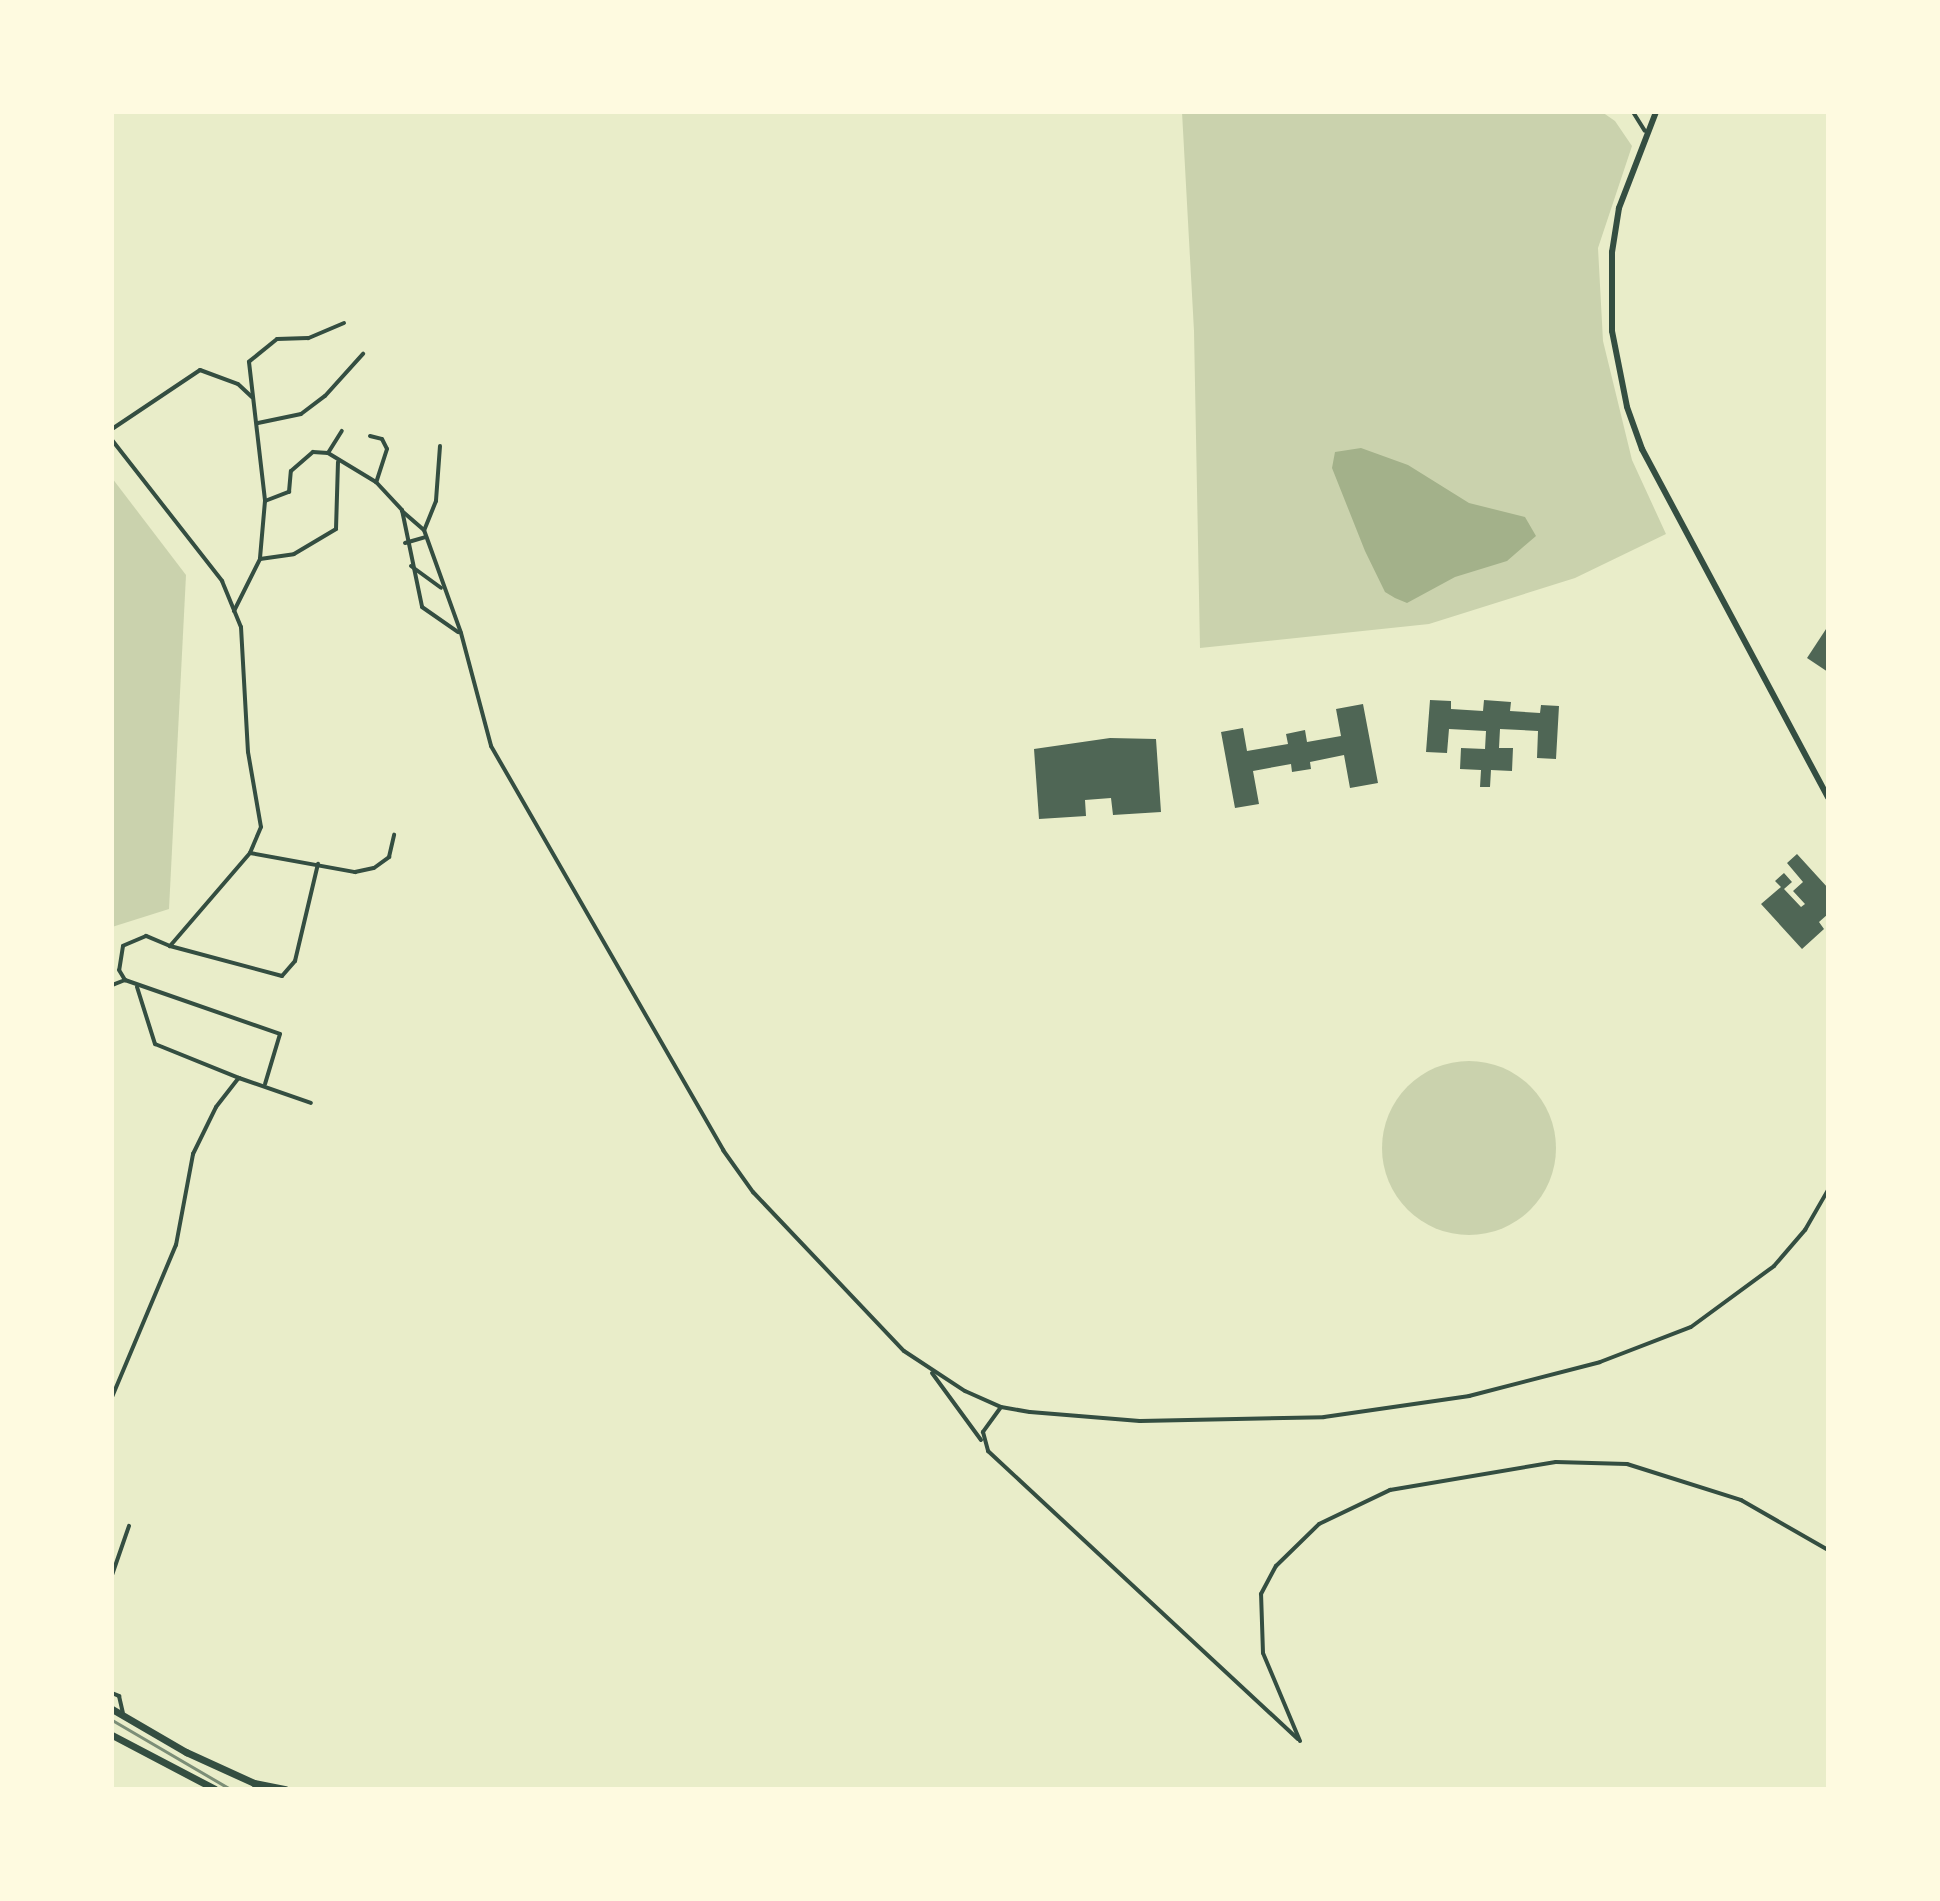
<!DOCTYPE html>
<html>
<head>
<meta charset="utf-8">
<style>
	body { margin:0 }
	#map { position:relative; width:1940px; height:1901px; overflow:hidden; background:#e9edc9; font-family:Overpass,sans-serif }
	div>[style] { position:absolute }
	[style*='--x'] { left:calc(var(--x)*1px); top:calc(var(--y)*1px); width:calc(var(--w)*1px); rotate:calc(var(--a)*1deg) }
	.green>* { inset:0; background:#cad2ad }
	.round { border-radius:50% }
	.water>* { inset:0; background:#a3b18a }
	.building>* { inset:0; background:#4f6655 }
	.minor>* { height:4px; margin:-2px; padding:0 2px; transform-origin:2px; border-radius:2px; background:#344e41 }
	.secondary>* { height:6px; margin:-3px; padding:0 3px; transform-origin:3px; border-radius:3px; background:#344e41 }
	.primary>* { height:7px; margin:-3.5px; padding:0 3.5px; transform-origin:3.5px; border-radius:3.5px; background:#344e41 }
	.rail>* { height:3px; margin:-1.5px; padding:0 1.5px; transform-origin:1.5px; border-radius:1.5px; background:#7c8e77 }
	span { translate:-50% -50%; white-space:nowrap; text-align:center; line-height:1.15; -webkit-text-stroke:8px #fefae0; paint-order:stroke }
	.frame { position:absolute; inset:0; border:114px solid #fefae0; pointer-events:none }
</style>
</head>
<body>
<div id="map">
	<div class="green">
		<div style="clip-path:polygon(1182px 112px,1602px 112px,1615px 121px,1632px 146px,1598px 248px,1603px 341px,1632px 460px,1666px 534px,1575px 578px,1429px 624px,1200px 648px,1194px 331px)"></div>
		<div style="clip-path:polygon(112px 478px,186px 575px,169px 909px,112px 927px)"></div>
		<div class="round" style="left:1382px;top:1061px;width:174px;height:174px"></div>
	</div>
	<div class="water">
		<div style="clip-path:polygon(1361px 448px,1408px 465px,1469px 503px,1525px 517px,1536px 536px,1507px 561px,1455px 577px,1407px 603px,1395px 598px,1385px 592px,1365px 551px,1332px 468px,1335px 452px)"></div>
	</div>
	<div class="building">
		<div style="clip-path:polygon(1828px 626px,1828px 672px,1807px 658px)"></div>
		<div style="clip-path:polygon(1430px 700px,1451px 701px,1451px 709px,1483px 711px,1484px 700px,1511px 702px,1510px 711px,1540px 713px,1541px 705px,1559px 706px,1556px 759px,1537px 758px,1538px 731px,1500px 729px,1499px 748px,1513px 748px,1512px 771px,1491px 770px,1490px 787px,1480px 787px,1481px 770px,1460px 769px,1461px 748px,1485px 749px,1486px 731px,1449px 729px,1447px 753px,1426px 752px)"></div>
		<div style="clip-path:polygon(1363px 704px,1378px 783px,1350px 788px,1344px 755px,1310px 762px,1311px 769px,1292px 772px,1291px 764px,1253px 771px,1259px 804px,1235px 808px,1221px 732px,1243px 728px,1247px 751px,1288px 744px,1286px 734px,1305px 730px,1307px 742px,1341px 736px,1336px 709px)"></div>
		<div style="clip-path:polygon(1110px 738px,1156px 739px,1161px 812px,1113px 815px,1111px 798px,1085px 800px,1086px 816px,1039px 819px,1034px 749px)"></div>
		<div style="clip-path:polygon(1797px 854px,1828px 888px,1828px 914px,1819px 922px,1824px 929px,1802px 949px,1761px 904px,1781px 887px,1775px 881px,1784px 873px,1792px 882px,1784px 889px,1801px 907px,1805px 904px,1793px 891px,1803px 882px,1787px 863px)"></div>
	</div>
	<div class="minor">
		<div style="--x:1633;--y:112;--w:22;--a:58"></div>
		<div style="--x:344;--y:323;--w:39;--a:157"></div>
		<div style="--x:308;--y:338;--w:31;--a:178"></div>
		<div style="--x:277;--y:339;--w:36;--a:141"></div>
		<div style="--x:249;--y:362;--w:140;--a:83.4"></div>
		<div style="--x:265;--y:501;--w:26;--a:-21"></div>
		<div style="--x:289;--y:492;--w:21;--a:-85"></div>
		<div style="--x:291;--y:471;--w:29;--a:-41"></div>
		<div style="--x:313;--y:452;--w:15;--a:4"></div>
		<div style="--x:328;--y:453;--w:56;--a:31.1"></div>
		<div style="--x:376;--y:482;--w:38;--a:47"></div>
		<div style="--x:402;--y:510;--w:99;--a:78.3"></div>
		<div style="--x:422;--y:607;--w:44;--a:34.8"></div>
		<div style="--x:258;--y:423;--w:44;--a:-11.8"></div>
		<div style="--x:301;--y:414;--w:30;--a:-37"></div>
		<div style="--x:325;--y:396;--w:57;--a:-47.9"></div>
		<div style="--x:112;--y:429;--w:106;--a:-33.8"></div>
		<div style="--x:200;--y:370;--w:40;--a:20.2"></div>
		<div style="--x:238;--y:384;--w:19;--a:43"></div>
		<div style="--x:370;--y:436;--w:12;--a:14"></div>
		<div style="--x:382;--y:439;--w:11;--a:63"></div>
		<div style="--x:387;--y:449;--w:35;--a:108"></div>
		<div style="--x:112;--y:440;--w:179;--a:52"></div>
		<div style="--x:222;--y:581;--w:50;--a:67.6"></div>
		<div style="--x:241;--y:627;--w:125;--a:86.8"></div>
		<div style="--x:248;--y:752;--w:76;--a:80.2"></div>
		<div style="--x:261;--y:827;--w:28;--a:113"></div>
		<div style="--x:250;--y:853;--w:123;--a:130.7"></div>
		<div style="--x:170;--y:946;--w:26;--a:-157"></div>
		<div style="--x:146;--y:936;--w:25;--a:157"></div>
		<div style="--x:123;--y:946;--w:24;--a:99"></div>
		<div style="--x:119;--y:970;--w:12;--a:59"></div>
		<div style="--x:125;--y:980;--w:14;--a:159"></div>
		<div style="--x:440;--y:446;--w:55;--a:94.2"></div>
		<div style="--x:436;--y:501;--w:31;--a:112"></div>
		<div style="--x:424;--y:530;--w:109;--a:70.2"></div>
		<div style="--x:461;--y:633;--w:117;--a:75.1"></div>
		<div style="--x:491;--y:746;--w:466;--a:60.1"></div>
		<div style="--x:723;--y:1150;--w:52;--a:54.5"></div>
		<div style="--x:753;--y:1192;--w:219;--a:46.5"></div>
		<div style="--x:904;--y:1351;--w:73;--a:33.3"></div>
		<div style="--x:965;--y:1391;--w:39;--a:24"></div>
		<div style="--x:1001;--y:1407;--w:29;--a:10"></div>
		<div style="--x:1030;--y:1412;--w:110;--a:4.7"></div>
		<div style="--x:1140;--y:1421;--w:184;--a:-1.2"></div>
		<div style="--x:1324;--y:1417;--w:147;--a:-8.2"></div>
		<div style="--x:1469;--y:1396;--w:135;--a:-14.5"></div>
		<div style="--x:1600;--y:1362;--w:97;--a:-21"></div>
		<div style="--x:1691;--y:1327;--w:103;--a:-36.3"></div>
		<div style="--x:1774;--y:1266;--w:48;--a:-49.3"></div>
		<div style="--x:1805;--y:1230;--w:46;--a:-60.1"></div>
		<div style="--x:328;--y:453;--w:26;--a:-58"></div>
		<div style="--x:402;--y:511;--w:29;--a:41"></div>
		<div style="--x:405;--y:543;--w:22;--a:-16"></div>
		<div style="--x:260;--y:558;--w:57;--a:-85"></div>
		<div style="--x:411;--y:566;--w:37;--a:36"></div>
		<div style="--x:234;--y:611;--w:58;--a:-63.4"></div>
		<div style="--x:260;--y:559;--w:34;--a:-8"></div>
		<div style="--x:294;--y:554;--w:49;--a:-30.8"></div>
		<div style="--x:336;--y:529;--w:67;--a:-88.3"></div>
		<div style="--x:250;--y:853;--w:107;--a:10.3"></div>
		<div style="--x:355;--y:872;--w:19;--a:-12"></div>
		<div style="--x:374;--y:868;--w:19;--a:-36"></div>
		<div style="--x:389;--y:857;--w:23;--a:-77"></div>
		<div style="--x:170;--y:946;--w:116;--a:15"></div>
		<div style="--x:282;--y:976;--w:20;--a:-49"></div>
		<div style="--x:295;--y:961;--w:100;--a:-76.7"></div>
		<div style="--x:125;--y:980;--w:164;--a:19.2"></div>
		<div style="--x:280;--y:1034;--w:52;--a:106.7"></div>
		<div style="--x:137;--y:987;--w:60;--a:72.5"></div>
		<div style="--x:155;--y:1044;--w:91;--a:22"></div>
		<div style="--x:932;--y:1373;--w:83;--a:53.8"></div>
		<div style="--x:112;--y:1397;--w:165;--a:-67.2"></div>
		<div style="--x:176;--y:1245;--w:93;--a:-79.4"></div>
		<div style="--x:193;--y:1154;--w:52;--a:-63.9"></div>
		<div style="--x:216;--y:1107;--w:37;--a:-52"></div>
		<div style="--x:239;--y:1078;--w:76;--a:19.1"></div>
		<div style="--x:1001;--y:1407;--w:31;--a:126"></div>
		<div style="--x:983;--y:1432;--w:20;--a:75"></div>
		<div style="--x:988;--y:1451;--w:423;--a:42.9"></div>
		<div style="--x:112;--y:1575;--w:52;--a:-70.9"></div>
		<div style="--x:112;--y:1693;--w:8;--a:23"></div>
		<div style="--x:119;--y:1696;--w:17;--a:77"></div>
		<div style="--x:1300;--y:1741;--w:95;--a:-112.8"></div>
		<div style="--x:1263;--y:1653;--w:59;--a:-91.9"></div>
		<div style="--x:1261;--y:1594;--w:32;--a:-62"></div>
		<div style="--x:1276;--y:1566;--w:60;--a:-44.3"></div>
		<div style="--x:1319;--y:1524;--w:79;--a:-25.6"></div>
		<div style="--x:1390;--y:1490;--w:168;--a:-9.6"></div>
		<div style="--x:1556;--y:1462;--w:71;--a:1.6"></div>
		<div style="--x:1627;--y:1464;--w:120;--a:17.5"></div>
		<div style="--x:1741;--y:1500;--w:100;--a:29.9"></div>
	</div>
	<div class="secondary">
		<div style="--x:1656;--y:112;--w:103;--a:111.1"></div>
		<div style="--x:1619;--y:208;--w:45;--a:99"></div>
		<div style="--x:1612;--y:252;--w:79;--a:90"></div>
		<div style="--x:1612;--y:331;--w:77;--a:78.8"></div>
		<div style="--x:1627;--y:407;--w:45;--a:70.3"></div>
		<div style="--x:1642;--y:449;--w:395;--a:61.9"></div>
	</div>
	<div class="primary">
		<div style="--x:112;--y:1709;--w:86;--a:30.2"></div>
		<div style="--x:186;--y:1752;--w:75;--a:24.5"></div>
		<div style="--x:254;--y:1783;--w:32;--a:11"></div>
		<div style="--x:112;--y:1735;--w:116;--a:27.7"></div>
	</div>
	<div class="rail">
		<div style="--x:112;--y:1720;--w:137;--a:30.3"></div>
	</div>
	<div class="frame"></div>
</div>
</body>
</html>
